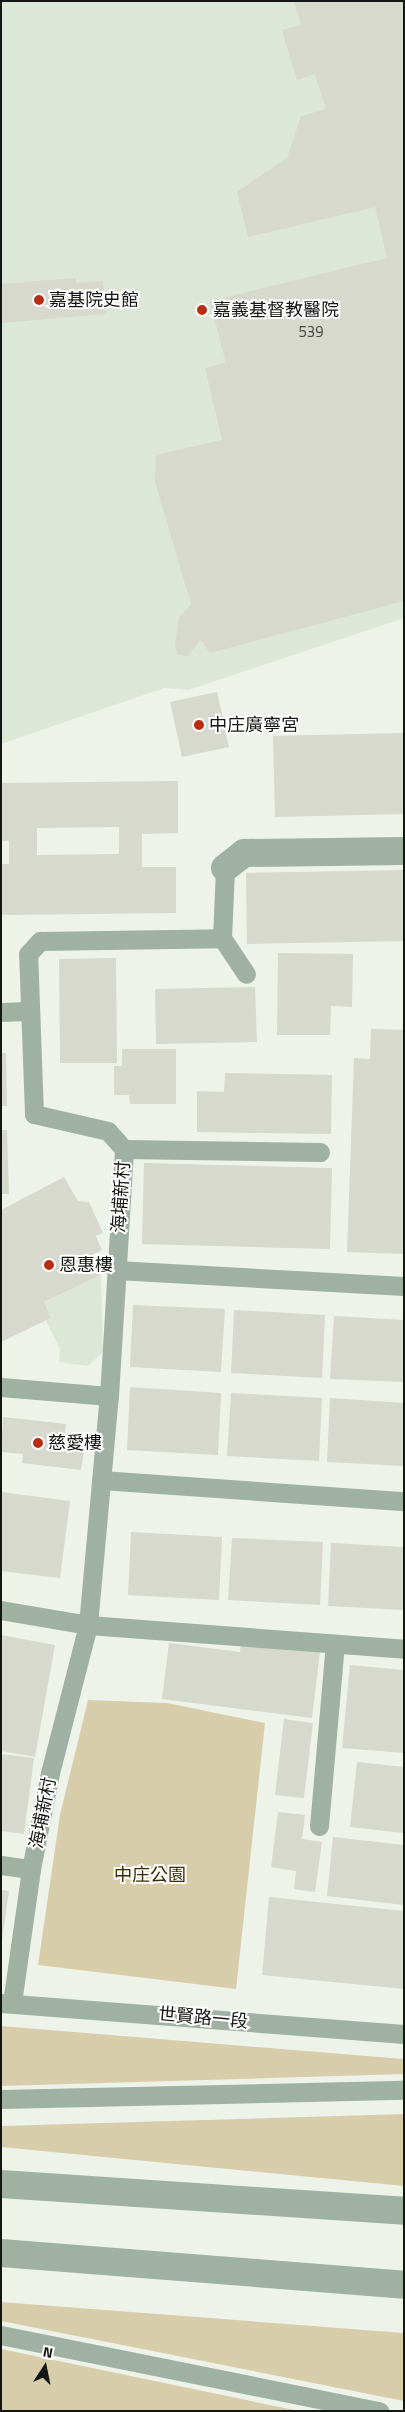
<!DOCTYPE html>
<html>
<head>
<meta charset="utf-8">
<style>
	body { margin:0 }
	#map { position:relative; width:405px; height:2412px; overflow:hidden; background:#edf3e9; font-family:"Titillium Web","Noto Sans TC",sans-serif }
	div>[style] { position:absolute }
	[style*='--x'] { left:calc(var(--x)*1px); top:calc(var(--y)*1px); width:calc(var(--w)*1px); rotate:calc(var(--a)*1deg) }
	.built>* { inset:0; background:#dde7d7 }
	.green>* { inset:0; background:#d8cdab }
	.building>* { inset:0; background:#d7d8ce }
	.service>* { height:19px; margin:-9.5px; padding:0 9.5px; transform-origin:9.5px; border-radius:9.5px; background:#9eb1a2 }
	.minor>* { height:28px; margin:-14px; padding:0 14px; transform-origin:14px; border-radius:14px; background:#9eb1a2 }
	.tertiary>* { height:28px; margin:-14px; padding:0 14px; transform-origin:14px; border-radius:14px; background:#9eb1a2 }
	.dots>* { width:14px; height:14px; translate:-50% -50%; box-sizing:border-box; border:2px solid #fff; border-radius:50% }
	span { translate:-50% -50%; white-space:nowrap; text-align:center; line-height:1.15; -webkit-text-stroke:4px #fff; paint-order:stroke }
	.number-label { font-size:15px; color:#454642 }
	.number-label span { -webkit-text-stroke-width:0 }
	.poi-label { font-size:18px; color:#141613 }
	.left { translate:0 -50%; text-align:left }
	.street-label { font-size:18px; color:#141613 }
	.park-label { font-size:18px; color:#362b02 }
	.frame { position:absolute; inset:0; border:2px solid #141613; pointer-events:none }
	.north { position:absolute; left:20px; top:2342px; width:50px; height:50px; -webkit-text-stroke:4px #fff; paint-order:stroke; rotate:11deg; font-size:14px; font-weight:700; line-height:20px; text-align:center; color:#141613 }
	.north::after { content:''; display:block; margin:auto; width:18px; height:22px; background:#141613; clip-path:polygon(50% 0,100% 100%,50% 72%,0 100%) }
</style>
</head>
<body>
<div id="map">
	<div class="built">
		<div style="clip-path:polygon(1px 1px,404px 1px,404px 618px,188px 690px,164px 688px,1px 744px)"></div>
		<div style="clip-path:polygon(101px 1275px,103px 1352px,88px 1366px,59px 1362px,60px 1349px,46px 1321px,51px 1318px,44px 1302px)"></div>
	</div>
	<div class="green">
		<div style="clip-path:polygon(88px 1700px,167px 1703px,265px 1723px,236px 1989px,38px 1965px,60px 1815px)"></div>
		<div style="clip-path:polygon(1px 2026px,404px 2059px,404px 2074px,1px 2086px)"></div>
		<div style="clip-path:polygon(404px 2114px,404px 2186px,1px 2147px,1px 2126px)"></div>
		<div style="clip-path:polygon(1px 2302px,404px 2333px,404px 2401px,1px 2321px)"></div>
		<div style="clip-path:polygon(1px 2349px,299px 2411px,1px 2411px)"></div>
	</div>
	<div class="building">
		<div style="clip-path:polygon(294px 1px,404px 1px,404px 601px,210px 653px,201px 640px,188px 656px,178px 655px,175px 646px,179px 618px,191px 604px,155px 482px,156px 455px,222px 440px,205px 368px,226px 363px,210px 301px,387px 258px,375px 207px,248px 237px,237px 192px,287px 158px,301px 116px,326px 109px,315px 74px,297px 80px,282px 30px,301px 25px)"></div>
		<div style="clip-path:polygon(76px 278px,76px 283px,103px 281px,106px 314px,1px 323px,1px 284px)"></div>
		<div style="clip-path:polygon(217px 692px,229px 747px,182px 757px,170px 702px)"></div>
		<div style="clip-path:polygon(404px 733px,404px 814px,275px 817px,273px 736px)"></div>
		<div style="clip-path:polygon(evenodd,178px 781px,178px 833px,142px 834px,142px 867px,176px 867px,176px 913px,1px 915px,1px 864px,9px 864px,9px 841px,1px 841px,1px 783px,178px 781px,119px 827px,119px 854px,37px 855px,37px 828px,119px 827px)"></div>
		<div style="clip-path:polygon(404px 870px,404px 941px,247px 944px,246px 873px)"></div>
		<div style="clip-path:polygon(278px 953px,353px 954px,352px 1007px,331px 1006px,330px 1035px,277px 1035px)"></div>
		<div style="clip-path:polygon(116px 958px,117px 1063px,60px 1063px,59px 959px)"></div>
		<div style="clip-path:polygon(255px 987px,257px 1042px,156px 1044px,155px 989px)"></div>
		<div style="clip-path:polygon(371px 1029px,404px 1030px,404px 1254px,347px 1252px,354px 1058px,370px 1059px)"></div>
		<div style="clip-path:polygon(122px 1049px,176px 1049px,176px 1104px,130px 1104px,129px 1095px,114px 1095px,114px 1066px,122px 1066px)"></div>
		<div style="clip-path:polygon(1px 1053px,6px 1053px,7px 1106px,1px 1106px)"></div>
		<div style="clip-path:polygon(225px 1073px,332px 1075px,331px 1134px,197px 1132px,197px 1091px,224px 1092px)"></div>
		<div style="clip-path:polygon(1px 1130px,7px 1130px,9px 1194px,1px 1194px)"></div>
		<div style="clip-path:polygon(144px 1163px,332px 1168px,330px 1249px,142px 1244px)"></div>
		<div style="clip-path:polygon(64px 1177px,78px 1201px,89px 1202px,103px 1233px,96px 1236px,102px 1250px,92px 1255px,101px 1275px,44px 1302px,51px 1318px,1px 1342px,1px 1210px)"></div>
		<div style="clip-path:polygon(133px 1305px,225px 1309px,221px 1372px,130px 1367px)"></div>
		<div style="clip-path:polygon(234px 1310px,325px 1315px,322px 1378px,231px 1373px)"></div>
		<div style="clip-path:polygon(334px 1316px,404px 1320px,404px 1382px,330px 1379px)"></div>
		<div style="clip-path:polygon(130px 1387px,221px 1393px,218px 1455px,127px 1450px)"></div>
		<div style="clip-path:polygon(231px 1393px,322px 1398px,319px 1461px,227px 1456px)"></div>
		<div style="clip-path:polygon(330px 1398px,404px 1403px,404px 1466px,327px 1462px)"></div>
		<div style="clip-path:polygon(3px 1417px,66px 1424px,64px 1442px,85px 1444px,81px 1470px,22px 1463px,23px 1454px,1px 1452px)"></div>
		<div style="clip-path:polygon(1px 1492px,70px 1501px,60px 1578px,1px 1571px)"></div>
		<div style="clip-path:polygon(131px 1532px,222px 1537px,219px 1600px,128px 1595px)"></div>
		<div style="clip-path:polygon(232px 1538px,323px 1542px,320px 1605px,228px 1600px)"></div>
		<div style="clip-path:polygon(331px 1543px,404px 1547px,404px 1610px,328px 1606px)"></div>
		<div style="clip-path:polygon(1px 1635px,55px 1645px,35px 1757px,1px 1751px)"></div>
		<div style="clip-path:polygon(241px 1642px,320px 1652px,312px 1718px,162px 1699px,169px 1643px,240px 1652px)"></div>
		<div style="clip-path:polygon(350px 1665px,404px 1670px,404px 1753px,342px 1748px)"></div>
		<div style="clip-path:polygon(284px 1719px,313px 1723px,304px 1798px,275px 1795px)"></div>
		<div style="clip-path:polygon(1px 1754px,34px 1758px,24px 1834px,1px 1831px)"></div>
		<div style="clip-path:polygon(357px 1762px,404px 1767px,404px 1833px,350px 1827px)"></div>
		<div style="clip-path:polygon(278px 1812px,305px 1815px,302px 1839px,322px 1842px,315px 1892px,294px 1889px,296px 1871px,271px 1867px)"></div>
		<div style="clip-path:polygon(333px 1837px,404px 1845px,404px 1905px,327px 1896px)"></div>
		<div style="clip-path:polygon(1px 1890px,9px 1891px,2px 1940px,1px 1940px)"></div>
		<div style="clip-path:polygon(269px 1897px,404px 1911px,404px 1989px,262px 1975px)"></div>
	</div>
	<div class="service">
		<div style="--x:222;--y:938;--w:43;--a:56.3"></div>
		<div style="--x:1;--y:1012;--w:27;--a:-2"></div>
		<div style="--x:124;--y:1149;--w:196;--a:0.9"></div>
		<div style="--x:116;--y:1270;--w:288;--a:3.2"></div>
		<div style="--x:1;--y:1387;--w:108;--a:4.8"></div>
		<div style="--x:101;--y:1480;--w:304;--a:4"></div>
		<div style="--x:1;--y:1610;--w:88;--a:9.8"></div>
		<div style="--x:88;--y:1625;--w:317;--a:4.3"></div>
		<div style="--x:319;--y:1826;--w:183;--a:-85"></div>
		<div style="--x:1;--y:1865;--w:30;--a:8"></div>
		<div style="--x:1;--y:2003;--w:404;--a:4.4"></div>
		<div style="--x:12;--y:2003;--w:135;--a:-81.9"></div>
		<div style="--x:31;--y:1869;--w:98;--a:-78.8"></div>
		<div style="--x:50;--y:1773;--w:153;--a:-75.6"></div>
		<div style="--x:88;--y:1625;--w:230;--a:-84.8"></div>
		<div style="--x:109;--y:1396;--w:247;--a:-86.5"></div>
		<div style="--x:124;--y:1149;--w:24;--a:-132"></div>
		<div style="--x:108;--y:1131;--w:76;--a:-167.1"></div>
		<div style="--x:34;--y:1114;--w:160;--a:-92.1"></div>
		<div style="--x:28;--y:954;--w:18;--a:-47"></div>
		<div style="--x:40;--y:941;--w:182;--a:-0.9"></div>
		<div style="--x:222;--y:938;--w:70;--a:-87.5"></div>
		<div style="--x:1;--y:2099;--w:403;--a:-1.3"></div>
		<div style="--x:1;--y:2335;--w:386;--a:11.4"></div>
	</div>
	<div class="minor">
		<div style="--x:225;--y:868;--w:24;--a:-38"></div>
		<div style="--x:244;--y:853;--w:160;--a:-0.7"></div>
	</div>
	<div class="tertiary">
		<div style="--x:1;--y:2184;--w:404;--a:3.8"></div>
		<div style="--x:1;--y:2253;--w:404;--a:4.5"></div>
	</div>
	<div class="dots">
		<div style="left:39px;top:300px;background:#b92d13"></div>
		<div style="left:202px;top:310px;background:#b92d13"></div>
		<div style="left:199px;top:725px;background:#b92d13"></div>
		<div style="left:49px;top:1265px;background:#b92d13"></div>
		<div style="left:38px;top:1443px;background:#b92d13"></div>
	</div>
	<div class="number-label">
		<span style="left:311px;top:332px">539</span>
	</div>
	<div class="poi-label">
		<span class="left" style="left:49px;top:300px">嘉基院史館</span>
		<span class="left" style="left:213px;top:310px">嘉義基督教醫院</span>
		<span class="left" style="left:209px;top:725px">中庄廣寧宮</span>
		<span class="left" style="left:59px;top:1265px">恩惠樓</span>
		<span class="left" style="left:48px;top:1443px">慈愛樓</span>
	</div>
	<div class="street-label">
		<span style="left:121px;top:1197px;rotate:-86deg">海埔新村</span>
		<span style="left:43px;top:1813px;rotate:-79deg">海埔新村</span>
		<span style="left:203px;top:2018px;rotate:5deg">世賢路一段</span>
	</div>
	<div class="park-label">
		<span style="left:150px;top:1875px">中庄公園</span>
	</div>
	<div class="frame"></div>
	<div class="north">N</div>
</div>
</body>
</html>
